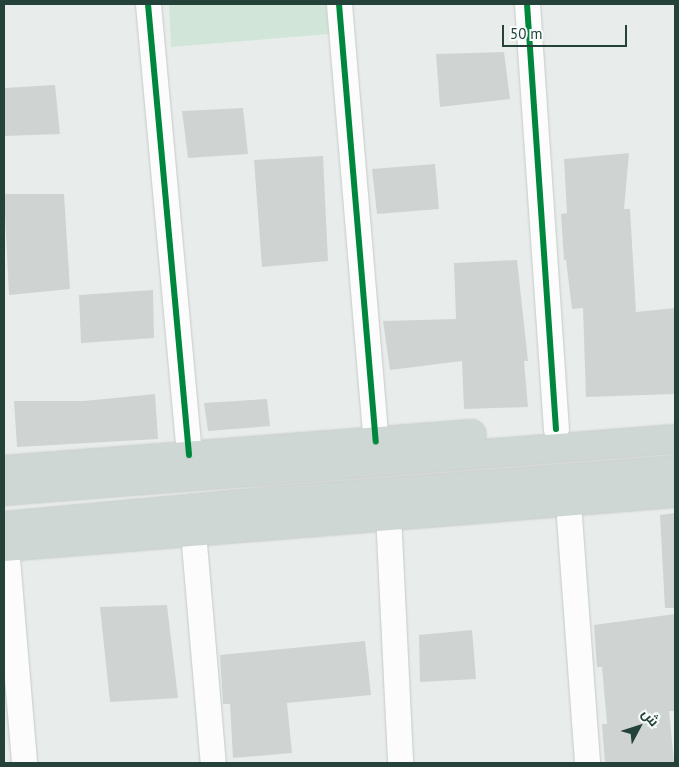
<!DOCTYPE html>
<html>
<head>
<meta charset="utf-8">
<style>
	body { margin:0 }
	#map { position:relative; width:679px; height:767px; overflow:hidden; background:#e8edeb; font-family:"PT Sans",Cairo,sans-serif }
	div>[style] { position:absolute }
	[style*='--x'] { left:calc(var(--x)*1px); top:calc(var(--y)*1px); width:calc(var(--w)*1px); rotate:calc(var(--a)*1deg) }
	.green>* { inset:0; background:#d1e6d8 }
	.building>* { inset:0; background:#cfd4d2 }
	.roads { filter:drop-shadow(0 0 1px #c5cac8) drop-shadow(0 0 1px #c5cac8) }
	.minor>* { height:25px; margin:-12.5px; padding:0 12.5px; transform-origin:12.5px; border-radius:12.5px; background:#fcfcfc }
	.major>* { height:28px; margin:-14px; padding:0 14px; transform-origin:14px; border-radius:14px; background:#cfd7d5 }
	.cycleway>* { height:6px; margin:-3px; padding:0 3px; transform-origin:3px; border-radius:3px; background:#00873e }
	span { translate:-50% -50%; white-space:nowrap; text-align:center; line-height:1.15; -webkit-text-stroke:5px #f7fbf9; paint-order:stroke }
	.frame { position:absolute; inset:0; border:5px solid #24423a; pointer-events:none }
	.north { position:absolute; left:614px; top:702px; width:50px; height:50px; -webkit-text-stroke:4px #f7fbf9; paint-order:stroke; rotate:50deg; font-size:14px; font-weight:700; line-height:20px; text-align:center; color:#24423a }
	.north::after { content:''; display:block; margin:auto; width:18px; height:22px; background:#24423a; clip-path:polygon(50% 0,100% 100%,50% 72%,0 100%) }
	.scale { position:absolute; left:502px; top:25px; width:125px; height:22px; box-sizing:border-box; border:2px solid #24423a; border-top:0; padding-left:6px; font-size:15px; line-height:18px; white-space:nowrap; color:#24423a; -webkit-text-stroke:4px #f7fbf9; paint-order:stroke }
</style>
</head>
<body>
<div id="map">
	<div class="green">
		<div style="clip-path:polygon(169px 4px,326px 4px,329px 34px,171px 47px)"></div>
	</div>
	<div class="building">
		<div style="clip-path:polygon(504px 52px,510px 99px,440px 107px,436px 54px)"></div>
		<div style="clip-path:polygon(55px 85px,60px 134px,4px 136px,4px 88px)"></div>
		<div style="clip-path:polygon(243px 108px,248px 154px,188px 158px,182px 111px)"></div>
		<div style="clip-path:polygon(629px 153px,624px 209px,630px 209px,636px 312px,675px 308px,675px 394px,586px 397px,583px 308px,572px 309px,566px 260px,564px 260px,561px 214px,567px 213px,564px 159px)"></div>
		<div style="clip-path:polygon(323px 156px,328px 261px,262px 267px,254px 160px)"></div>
		<div style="clip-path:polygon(435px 164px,439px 209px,377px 214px,372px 169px)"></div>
		<div style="clip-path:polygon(4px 194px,64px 194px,70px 289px,9px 295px)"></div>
		<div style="clip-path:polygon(517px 260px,528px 361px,524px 361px,528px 407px,464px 409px,462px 361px,390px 370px,383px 321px,456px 319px,454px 263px)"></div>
		<div style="clip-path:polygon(153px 290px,154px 338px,81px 343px,79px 295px)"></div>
		<div style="clip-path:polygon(155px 394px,158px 439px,17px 447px,14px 401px,84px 401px)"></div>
		<div style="clip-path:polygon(267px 399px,270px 426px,208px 431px,204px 403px)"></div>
		<div style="clip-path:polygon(675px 513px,675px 608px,665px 608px,660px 515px)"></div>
		<div style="clip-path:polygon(167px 605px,178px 698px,110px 702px,100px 607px)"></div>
		<div style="clip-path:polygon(675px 614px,675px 711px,669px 711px,674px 762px,605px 763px,602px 724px,607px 724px,602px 667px,597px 667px,594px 625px)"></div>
		<div style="clip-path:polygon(472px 630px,476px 679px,420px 682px,419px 635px)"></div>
		<div style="clip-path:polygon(365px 641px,371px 695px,287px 703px,292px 753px,233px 758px,230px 704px,223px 704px,220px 655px)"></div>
	</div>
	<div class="roads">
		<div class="minor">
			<div style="--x:148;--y:4;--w:453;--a:84.8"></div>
			<div style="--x:339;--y:4;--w:439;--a:85.2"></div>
			<div style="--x:527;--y:4;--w:426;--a:86.1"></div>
			<div style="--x:568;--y:503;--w:261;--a:85.8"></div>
			<div style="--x:388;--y:514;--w:249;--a:87.2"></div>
			<div style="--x:193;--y:532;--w:232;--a:85.1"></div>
			<div style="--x:6;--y:547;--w:217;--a:85.2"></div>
		</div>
		<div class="major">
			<div style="--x:4;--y:470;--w:469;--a:-4.4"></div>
			<div style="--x:4;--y:491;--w:673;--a:-4.43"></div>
			<div style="--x:4;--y:526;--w:271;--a:-5.3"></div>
			<div style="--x:274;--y:501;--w:402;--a:-4.4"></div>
			<div style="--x:4;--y:547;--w:673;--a:-4.6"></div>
		</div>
	</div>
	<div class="cycleway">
		<div style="--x:148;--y:4;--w:453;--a:84.8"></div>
		<div style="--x:339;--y:4;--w:439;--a:85.2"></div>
		<div style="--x:527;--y:4;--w:426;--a:86.1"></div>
	</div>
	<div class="frame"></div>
	<div class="north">ش</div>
	<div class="scale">50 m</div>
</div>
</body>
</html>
